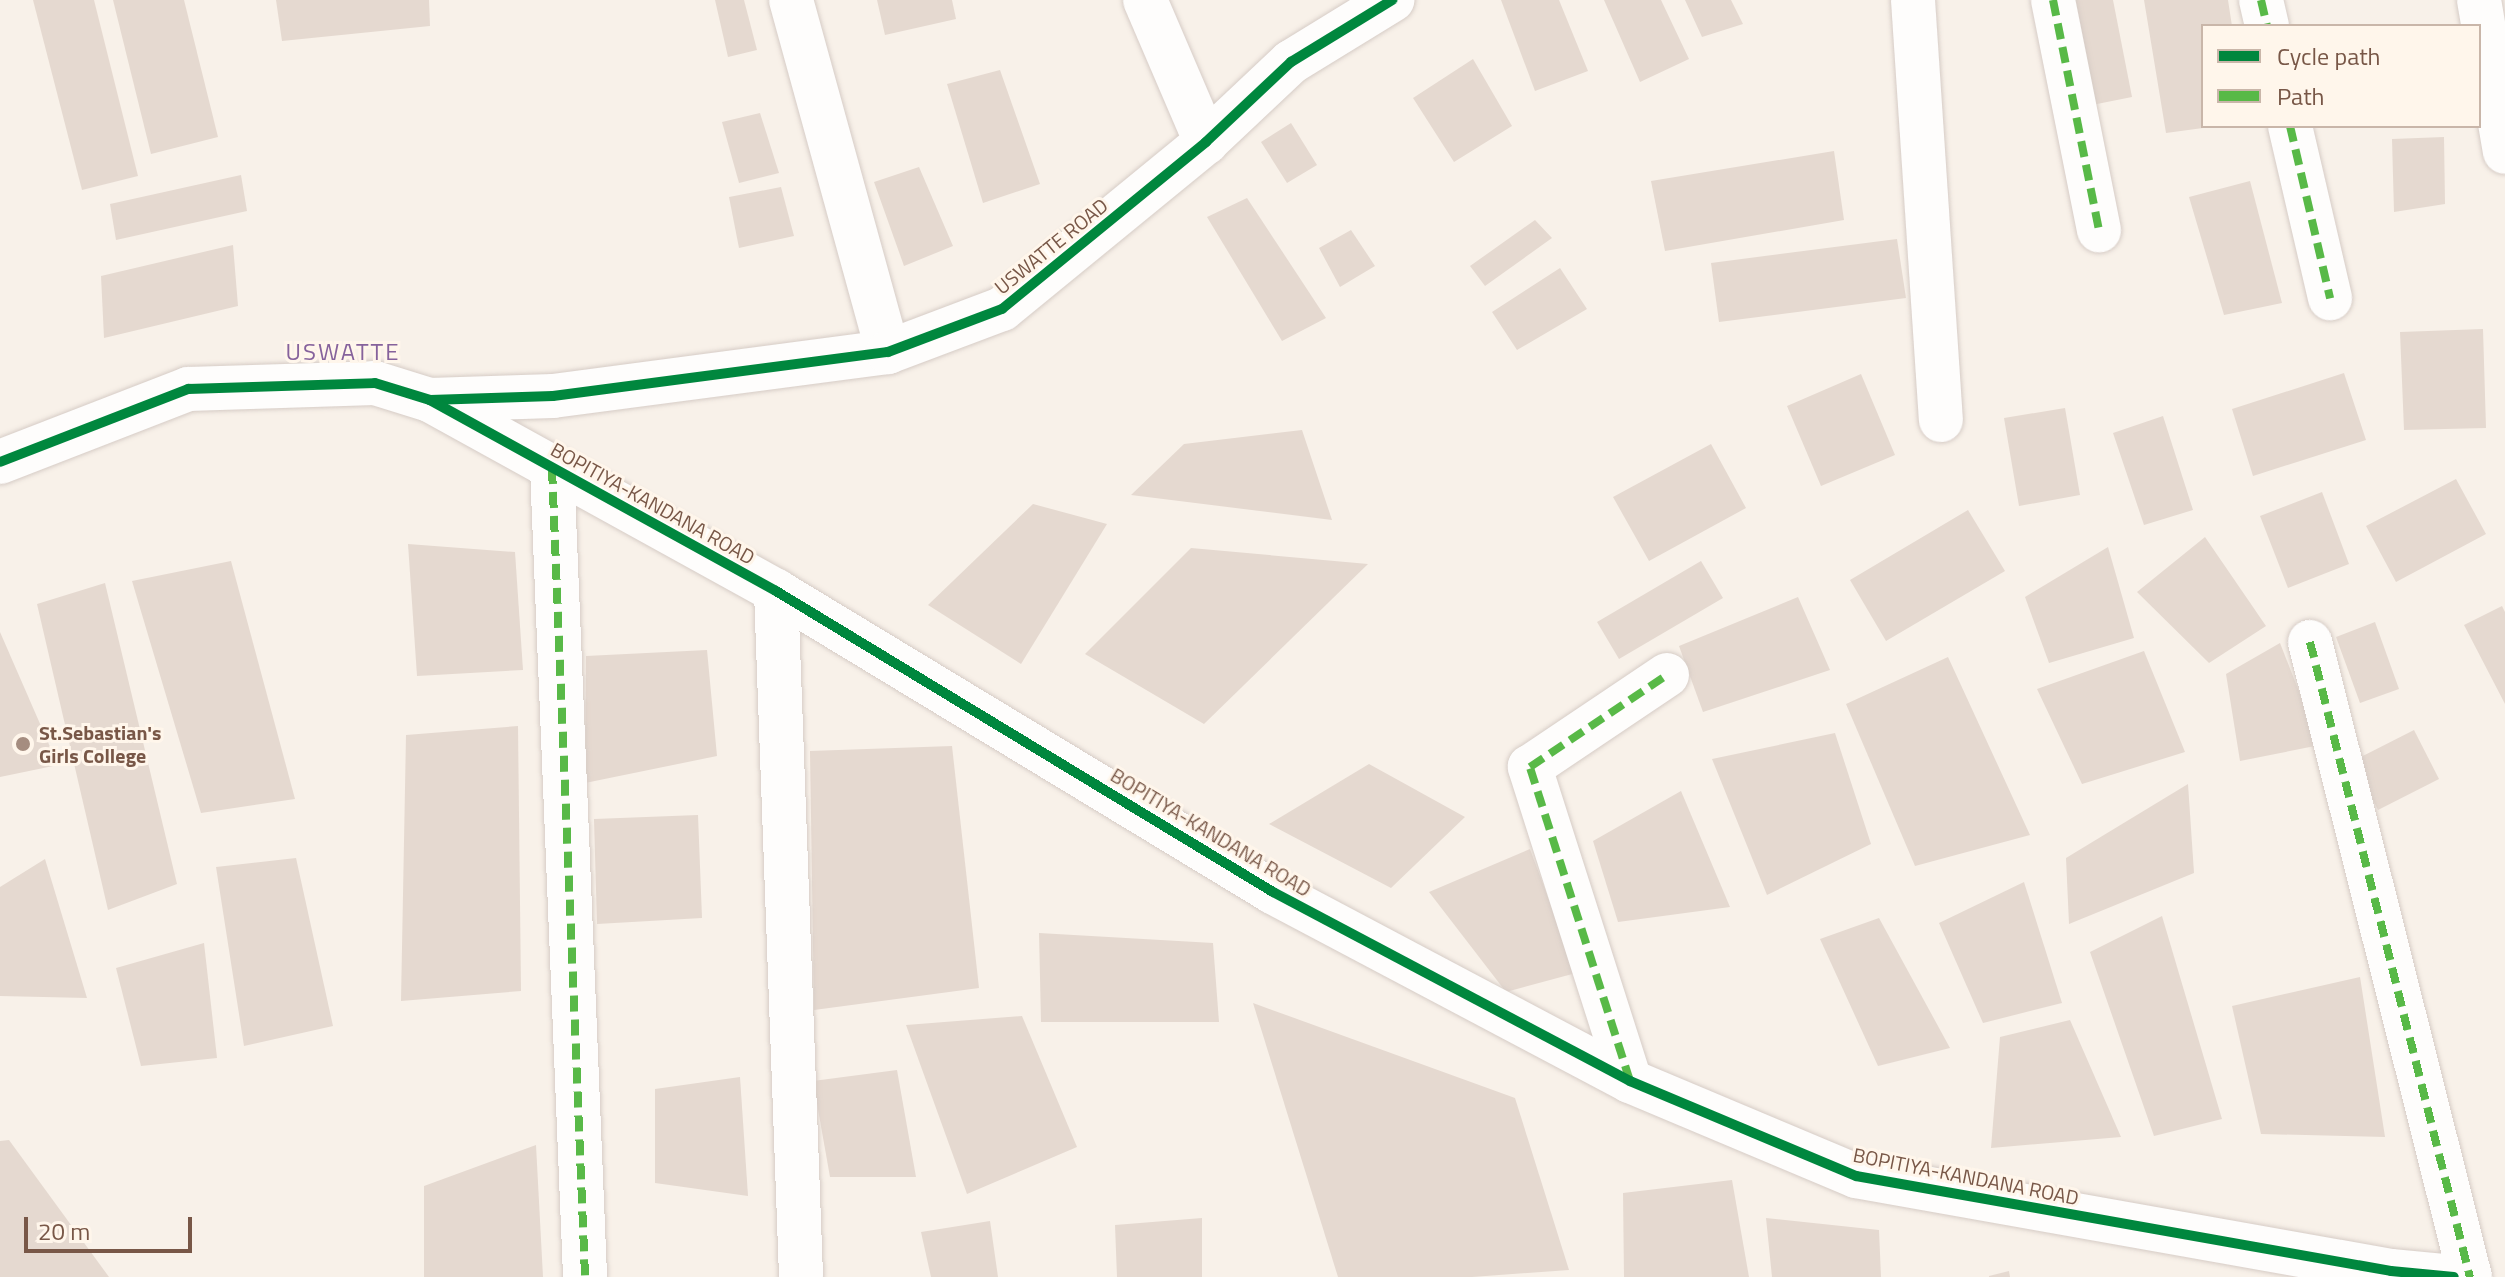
<!DOCTYPE html>
<html>
<head>
<meta charset="utf-8">
<style>
	body { margin:0 }
	#map { position:relative; width:2505px; height:1277px; overflow:hidden; background:#f8f1e9; font-family:"Titillium Web",sans-serif }
	div>[style] { position:absolute }
	[style*='--x'] { left:calc(var(--x)*1px); top:calc(var(--y)*1px); width:calc(var(--w)*1px); rotate:calc(var(--a)*1deg) }
	.building>* { inset:0; background:#e5d9d0 }
	.roads { filter:drop-shadow(0 0 2px #d6ccc6) drop-shadow(0 0 2px #d6ccc6) }
	.minor>* { height:44px; margin:-22px; padding:0 22px; transform-origin:22px; border-radius:22px; background:#fefdfc }
	.quiet>* { height:8px; margin-top:-4px; transform-origin:0; background:repeating-linear-gradient(90deg,#58b947 0 16px,transparent 0 24px) }
	.cycleway>* { height:10px; margin:-5px; padding:0 5px; transform-origin:5px; border-radius:5px; background:#00873e }
	.dots>* { width:22px; height:22px; translate:-50% -50%; box-sizing:border-box; border:4px solid #fff6eb; border-radius:50% }
	span { translate:-50% -50%; white-space:nowrap; text-align:center; line-height:1.15; -webkit-text-stroke:6px #fff6eb; paint-order:stroke }
	.street-label { font-size:20px; color:#785747 }
	.poi-label { font-size:20px; color:#785747; font-weight:700 }
	.left { translate:0 -50%; text-align:left }
	.quarter-label { font-size:24px; color:#86629c; letter-spacing:2px }
	.legend { position:absolute; left:2201px; top:24px; width:280px; height:104px; box-sizing:border-box; background:#fff6eb; border:2px solid #c9b6a9; margin:0; padding:10px 14px; list-style:none; font-size:24px; color:#785747 }
	.legend li { display:flex; align-items:center; gap:16px; height:40px }
	.legend b { width:40px; border:2px solid #c9b6a9 }
	.scale { position:absolute; left:24px; top:1217px; width:168px; height:36px; box-sizing:border-box; border:4px solid #785747; border-top:0; padding-left:10px; font-size:24px; line-height:28px; white-space:nowrap; color:#785747; -webkit-text-stroke:6px #fff6eb; paint-order:stroke }
</style>
</head>
<body>
<div id="map">
	<div class="building">
		<div style="clip-path:polygon(33px 0,94px 0,138px 176px,82px 190px)"></div>
		<div style="clip-path:polygon(113px 0,184px 0,218px 137px,151px 154px)"></div>
		<div style="clip-path:polygon(276px 0,429px 0,430px 26px,282px 41px)"></div>
		<div style="clip-path:polygon(715px 0,744px 0,757px 50px,728px 57px)"></div>
		<div style="clip-path:polygon(877px 0,952px 0,956px 19px,885px 35px)"></div>
		<div style="clip-path:polygon(1501px 0,1559px 0,1588px 71px,1535px 91px)"></div>
		<div style="clip-path:polygon(1604px 0,1661px 0,1689px 59px,1640px 82px)"></div>
		<div style="clip-path:polygon(1685px 0,1731px 0,1743px 24px,1702px 37px)"></div>
		<div style="clip-path:polygon(2074px 0,2113px 0,2132px 97px,2092px 105px)"></div>
		<div style="clip-path:polygon(2144px 0,2228px 0,2232px 26px,2203px 26px,2203px 128px,2166px 133px)"></div>
		<div style="clip-path:polygon(1473px 59px,1512px 126px,1454px 162px,1413px 98px)"></div>
		<div style="clip-path:polygon(1000px 70px,1040px 184px,983px 203px,947px 84px)"></div>
		<div style="clip-path:polygon(760px 113px,779px 173px,739px 183px,722px 122px)"></div>
		<div style="clip-path:polygon(1291px 123px,1317px 165px,1287px 183px,1261px 142px)"></div>
		<div style="clip-path:polygon(2444px 137px,2445px 204px,2394px 212px,2392px 139px)"></div>
		<div style="clip-path:polygon(1834px 151px,1844px 220px,1665px 251px,1651px 181px)"></div>
		<div style="clip-path:polygon(919px 167px,953px 246px,904px 266px,874px 182px)"></div>
		<div style="clip-path:polygon(241px 175px,247px 211px,116px 240px,110px 204px)"></div>
		<div style="clip-path:polygon(2250px 181px,2282px 303px,2224px 315px,2189px 197px)"></div>
		<div style="clip-path:polygon(781px 187px,794px 236px,739px 248px,729px 197px)"></div>
		<div style="clip-path:polygon(1247px 198px,1326px 318px,1282px 341px,1207px 217px)"></div>
		<div style="clip-path:polygon(1535px 220px,1552px 238px,1485px 286px,1470px 266px)"></div>
		<div style="clip-path:polygon(1351px 230px,1375px 266px,1340px 287px,1319px 248px)"></div>
		<div style="clip-path:polygon(1897px 239px,1906px 298px,1719px 322px,1711px 263px)"></div>
		<div style="clip-path:polygon(233px 245px,238px 306px,104px 338px,101px 276px)"></div>
		<div style="clip-path:polygon(1560px 268px,1587px 309px,1517px 350px,1492px 312px)"></div>
		<div style="clip-path:polygon(2483px 329px,2486px 428px,2404px 430px,2400px 332px)"></div>
		<div style="clip-path:polygon(2344px 373px,2366px 440px,2253px 476px,2232px 409px)"></div>
		<div style="clip-path:polygon(1861px 374px,1895px 455px,1821px 486px,1787px 406px)"></div>
		<div style="clip-path:polygon(2065px 408px,2080px 495px,2019px 506px,2004px 418px)"></div>
		<div style="clip-path:polygon(2163px 416px,2193px 510px,2144px 525px,2113px 433px)"></div>
		<div style="clip-path:polygon(1302px 430px,1332px 520px,1131px 495px,1184px 444px)"></div>
		<div style="clip-path:polygon(1711px 444px,1746px 508px,1649px 561px,1613px 497px)"></div>
		<div style="clip-path:polygon(2456px 479px,2486px 534px,2396px 582px,2366px 526px)"></div>
		<div style="clip-path:polygon(2322px 492px,2349px 564px,2288px 588px,2260px 516px)"></div>
		<div style="clip-path:polygon(1033px 504px,1107px 524px,1021px 664px,928px 605px)"></div>
		<div style="clip-path:polygon(1968px 510px,2005px 571px,1886px 641px,1850px 580px)"></div>
		<div style="clip-path:polygon(2205px 537px,2266px 626px,2209px 663px,2137px 592px)"></div>
		<div style="clip-path:polygon(408px 544px,515px 552px,523px 670px,417px 676px)"></div>
		<div style="clip-path:polygon(2108px 547px,2134px 638px,2049px 663px,2025px 597px)"></div>
		<div style="clip-path:polygon(1191px 548px,1368px 564px,1204px 724px,1085px 654px)"></div>
		<div style="clip-path:polygon(231px 561px,295px 799px,201px 813px,132px 581px)"></div>
		<div style="clip-path:polygon(1701px 561px,1723px 598px,1619px 659px,1597px 622px)"></div>
		<div style="clip-path:polygon(105px 583px,177px 884px,108px 910px,37px 604px)"></div>
		<div style="clip-path:polygon(1798px 597px,1830px 670px,1703px 712px,1679px 646px)"></div>
		<div style="clip-path:polygon(2502px 606px,2505px 612px,2505px 704px,2464px 625px)"></div>
		<div style="clip-path:polygon(2375px 622px,2399px 689px,2360px 703px,2336px 637px)"></div>
		<div style="clip-path:polygon(0 632px,58px 765px,0 777px)"></div>
		<div style="clip-path:polygon(2280px 643px,2320px 745px,2240px 761px,2226px 674px)"></div>
		<div style="clip-path:polygon(707px 650px,717px 756px,585px 783px,586px 656px)"></div>
		<div style="clip-path:polygon(2144px 651px,2185px 752px,2082px 784px,2037px 689px)"></div>
		<div style="clip-path:polygon(1948px 657px,2030px 835px,1915px 866px,1846px 704px)"></div>
		<div style="clip-path:polygon(518px 726px,521px 991px,401px 1001px,406px 735px)"></div>
		<div style="clip-path:polygon(2414px 730px,2439px 779px,2378px 810px,2353px 761px)"></div>
		<div style="clip-path:polygon(1835px 733px,1871px 844px,1767px 895px,1712px 759px)"></div>
		<div style="clip-path:polygon(952px 746px,979px 988px,814px 1010px,810px 751px)"></div>
		<div style="clip-path:polygon(1369px 764px,1465px 817px,1391px 888px,1269px 824px)"></div>
		<div style="clip-path:polygon(2188px 784px,2194px 873px,2069px 924px,2066px 858px)"></div>
		<div style="clip-path:polygon(1681px 791px,1730px 907px,1618px 922px,1593px 841px)"></div>
		<div style="clip-path:polygon(698px 815px,702px 918px,597px 924px,594px 819px)"></div>
		<div style="clip-path:polygon(1530px 849px,1576px 973px,1506px 992px,1429px 892px)"></div>
		<div style="clip-path:polygon(296px 858px,333px 1026px,244px 1046px,216px 867px)"></div>
		<div style="clip-path:polygon(45px 859px,87px 998px,0 996px,0 887px)"></div>
		<div style="clip-path:polygon(2024px 882px,2062px 1003px,1983px 1023px,1939px 923px)"></div>
		<div style="clip-path:polygon(2162px 916px,2222px 1119px,2154px 1136px,2090px 952px)"></div>
		<div style="clip-path:polygon(1879px 918px,1950px 1048px,1878px 1066px,1820px 939px)"></div>
		<div style="clip-path:polygon(1039px 933px,1213px 943px,1219px 1022px,1041px 1022px)"></div>
		<div style="clip-path:polygon(204px 943px,217px 1058px,141px 1066px,116px 968px)"></div>
		<div style="clip-path:polygon(2360px 977px,2385px 1137px,2261px 1134px,2232px 1006px)"></div>
		<div style="clip-path:polygon(1253px 1003px,1515px 1098px,1569px 1270px,1472px 1277px,1338px 1277px)"></div>
		<div style="clip-path:polygon(1022px 1016px,1077px 1147px,967px 1194px,906px 1025px)"></div>
		<div style="clip-path:polygon(2070px 1020px,2121px 1137px,1991px 1148px,2000px 1037px)"></div>
		<div style="clip-path:polygon(897px 1070px,916px 1177px,830px 1177px,813px 1081px)"></div>
		<div style="clip-path:polygon(740px 1077px,748px 1196px,655px 1183px,655px 1089px)"></div>
		<div style="clip-path:polygon(9px 1140px,109px 1277px,0 1277px,0 1141px)"></div>
		<div style="clip-path:polygon(536px 1145px,543px 1277px,424px 1277px,424px 1186px)"></div>
		<div style="clip-path:polygon(1732px 1180px,1749px 1277px,1624px 1277px,1623px 1193px)"></div>
		<div style="clip-path:polygon(1202px 1218px,1202px 1277px,1117px 1277px,1115px 1225px)"></div>
		<div style="clip-path:polygon(1766px 1218px,1879px 1230px,1881px 1277px,1772px 1277px)"></div>
		<div style="clip-path:polygon(990px 1221px,998px 1277px,931px 1277px,921px 1232px)"></div>
		<div style="clip-path:polygon(2009px 1271px,2010px 1277px,1989px 1277px,1989px 1276px)"></div>
	</div>
	<div class="roads">
		<div class="minor">
			<div style="--x:791;--y:0;--w:365;--a:74.6"></div>
			<div style="--x:1145;--y:0;--w:155;--a:66.8"></div>
			<div style="--x:1913;--y:0;--w:421;--a:86.2"></div>
			<div style="--x:2053;--y:0;--w:235;--a:78.7"></div>
			<div style="--x:2261;--y:0;--w:27;--a:77"></div>
			<div style="--x:2479;--y:0;--w:154;--a:80.3"></div>
			<div style="--x:2290;--y:126;--w:177;--a:76.9"></div>
			<div style="--x:430;--y:400;--w:123;--a:-1.9"></div>
			<div style="--x:553;--y:396;--w:338;--a:-7.5"></div>
			<div style="--x:888;--y:352;--w:122;--a:-20.7"></div>
			<div style="--x:1002;--y:309;--w:264;--a:-39.3"></div>
			<div style="--x:1206;--y:142;--w:117;--a:-43.3"></div>
			<div style="--x:1291;--y:62;--w:119;--a:-31.5"></div>
			<div style="--x:0;--y:462;--w:202;--a:-21.2"></div>
			<div style="--x:188;--y:389;--w:187;--a:-1.8"></div>
			<div style="--x:375;--y:383;--w:58;--a:17.2"></div>
			<div style="--x:430;--y:400;--w:395;--a:28.9"></div>
			<div style="--x:776;--y:591;--w:581;--a:31.2"></div>
			<div style="--x:1273;--y:892;--w:404;--a:27.9"></div>
			<div style="--x:1630;--y:1081;--w:245;--a:22.8"></div>
			<div style="--x:1856;--y:1176;--w:543;--a:10.07"></div>
			<div style="--x:2391;--y:1271;--w:63;--a:5.4"></div>
			<div style="--x:552;--y:468;--w:810;--a:87.66"></div>
			<div style="--x:776;--y:591;--w:686;--a:87.91"></div>
			<div style="--x:2310;--y:642;--w:655;--a:75.86"></div>
			<div style="--x:1630;--y:1081;--w:330;--a:-107.7"></div>
			<div style="--x:1530;--y:767;--w:165;--a:-33.9"></div>
		</div>
	</div>
	<div class="quiet">
		<div style="--x:2053;--y:0;--w:235;--a:78.7"></div>
		<div style="--x:2261;--y:0;--w:27;--a:77"></div>
		<div style="--x:2290;--y:126;--w:177;--a:76.9"></div>
		<div style="--x:552;--y:468;--w:810;--a:87.66"></div>
		<div style="--x:2310;--y:642;--w:655;--a:75.86"></div>
		<div style="--x:1630;--y:1081;--w:330;--a:-107.7"></div>
		<div style="--x:1530;--y:767;--w:165;--a:-33.9"></div>
	</div>
	<div class="cycleway">
		<div style="--x:430;--y:400;--w:123;--a:-1.9"></div>
		<div style="--x:553;--y:396;--w:338;--a:-7.5"></div>
		<div style="--x:888;--y:352;--w:122;--a:-20.7"></div>
		<div style="--x:1002;--y:309;--w:264;--a:-39.3"></div>
		<div style="--x:1206;--y:142;--w:117;--a:-43.3"></div>
		<div style="--x:1291;--y:62;--w:119;--a:-31.5"></div>
		<div style="--x:0;--y:462;--w:202;--a:-21.2"></div>
		<div style="--x:188;--y:389;--w:187;--a:-1.8"></div>
		<div style="--x:375;--y:383;--w:58;--a:17.2"></div>
		<div style="--x:430;--y:400;--w:395;--a:28.9"></div>
		<div style="--x:776;--y:591;--w:581;--a:31.2"></div>
		<div style="--x:1273;--y:892;--w:404;--a:27.9"></div>
		<div style="--x:1630;--y:1081;--w:245;--a:22.8"></div>
		<div style="--x:1856;--y:1176;--w:543;--a:10.07"></div>
		<div style="--x:2391;--y:1271;--w:63;--a:5.4"></div>
	</div>
	<div class="dots">
		<div style="left:23px;top:744px;background:#a58d80"></div>
	</div>
	<div class="street-label">
		<span style="left:1051px;top:246px;rotate:-39deg">USWATTE ROAD</span>
		<span style="left:653px;top:503px;rotate:29deg">BOPITIYA-KANDANA ROAD</span>
		<span style="left:1211px;top:832px;rotate:31deg">BOPITIYA-KANDANA ROAD</span>
		<span style="left:1966px;top:1176px;rotate:11deg">BOPITIYA-KANDANA ROAD</span>
	</div>
	<div class="poi-label">
		<span class="left" style="left:39px;top:744px">St.Sebastian's<br>Girls College</span>
	</div>
	<div class="quarter-label">
		<span style="left:343px;top:352px">USWATTE</span>
	</div>
	<ul class="legend">
	<li><b style="height:10px;background:#00873e"></b>Cycle path</li>
	<li><b style="height:10px;background:#58b947"></b>Path</li>
	</ul>
	<div class="scale">20 m</div>
</div>
</body>
</html>
